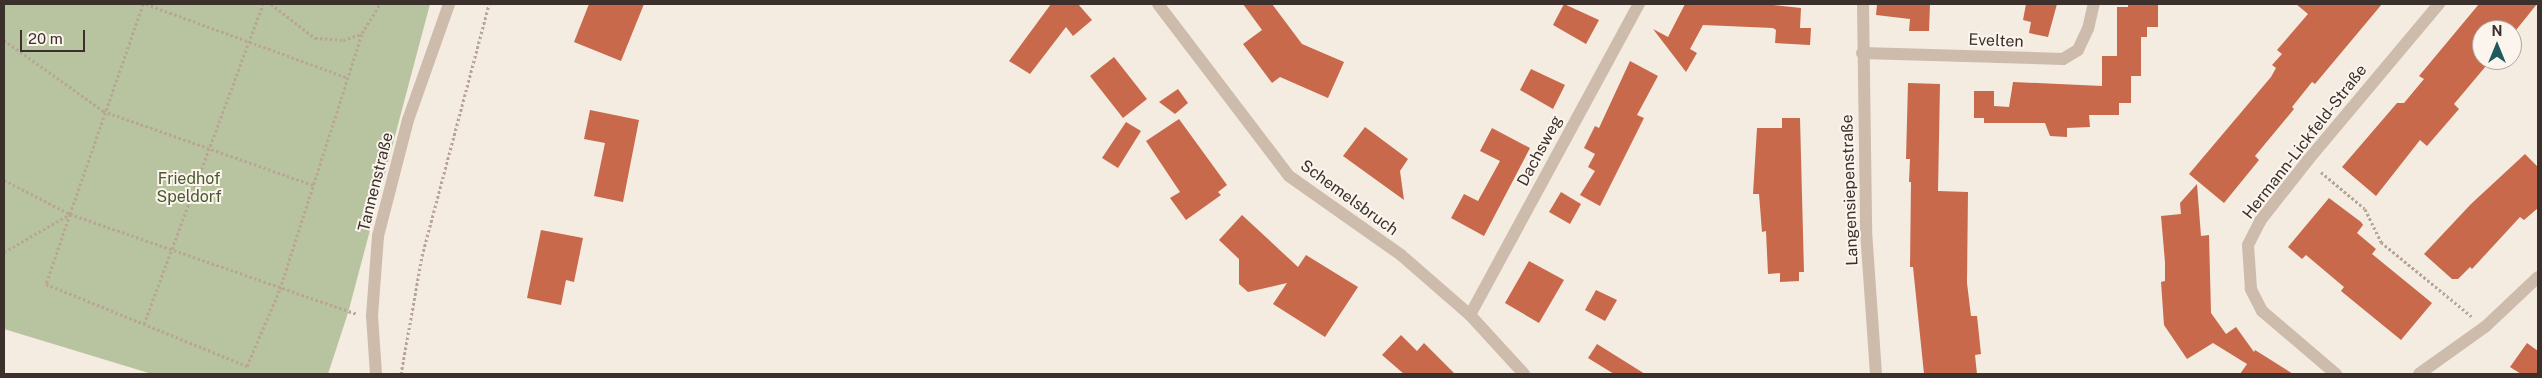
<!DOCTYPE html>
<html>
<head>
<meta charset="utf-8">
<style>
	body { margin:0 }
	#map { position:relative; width:2542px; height:378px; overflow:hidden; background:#f4ebe1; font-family:"Public Sans",sans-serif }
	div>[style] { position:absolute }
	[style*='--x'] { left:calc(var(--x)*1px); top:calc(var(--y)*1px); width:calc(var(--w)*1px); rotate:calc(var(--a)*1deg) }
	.green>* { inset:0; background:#b8c4a0 }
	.building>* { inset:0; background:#c8694b }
	.path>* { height:3px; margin-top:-1.5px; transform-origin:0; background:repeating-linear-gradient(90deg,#b9a596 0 2.5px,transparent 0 5px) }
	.minor>* { height:12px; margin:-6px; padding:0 6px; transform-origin:6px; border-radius:6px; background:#cdbbac }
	span { translate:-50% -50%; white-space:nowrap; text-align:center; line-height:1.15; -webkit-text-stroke:4px #fbf5ee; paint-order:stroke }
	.street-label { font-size:16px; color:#3b302b }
	.park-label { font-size:16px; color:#4a5a2e }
	.frame { position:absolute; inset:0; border:5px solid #3b302b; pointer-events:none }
	.north { position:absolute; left:2472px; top:20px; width:50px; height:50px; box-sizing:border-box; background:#fbf5ee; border:1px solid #aea6a0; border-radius:50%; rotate:0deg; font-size:14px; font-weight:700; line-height:20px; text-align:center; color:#3b302b }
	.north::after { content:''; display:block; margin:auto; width:18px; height:22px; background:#1f5a5e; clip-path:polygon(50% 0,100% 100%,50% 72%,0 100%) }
	.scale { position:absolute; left:20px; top:30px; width:65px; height:22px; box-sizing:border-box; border:2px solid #3b302b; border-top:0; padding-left:6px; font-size:15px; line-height:18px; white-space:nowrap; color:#3b302b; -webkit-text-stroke:4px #fbf5ee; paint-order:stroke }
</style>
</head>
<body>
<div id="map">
	<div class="green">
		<div style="clip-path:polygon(4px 4px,430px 4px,348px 313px,328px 374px,152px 374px,4px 329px)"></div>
	</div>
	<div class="building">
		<div style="clip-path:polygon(589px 4px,644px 4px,621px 61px,574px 42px)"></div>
		<div style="clip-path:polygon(1051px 4px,1078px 4px,1092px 20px,1073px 36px,1066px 27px,1030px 74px,1009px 61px)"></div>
		<div style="clip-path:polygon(1243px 4px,1272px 4px,1302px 44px,1344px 62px,1328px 98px,1280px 77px,1272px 83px,1243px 44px,1262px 30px)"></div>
		<div style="clip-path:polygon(1564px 4px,1599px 20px,1586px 44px,1553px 25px)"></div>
		<div style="clip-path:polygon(1685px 4px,1765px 4px,1801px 8px,1800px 28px,1811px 28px,1810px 45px,1775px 43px,1776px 30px,1773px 28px,1703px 25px,1690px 49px,1697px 53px,1686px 72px,1653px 29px,1668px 37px)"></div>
		<div style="clip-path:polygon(1877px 4px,1930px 4px,1929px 31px,1909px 31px,1910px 19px,1876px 15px)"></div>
		<div style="clip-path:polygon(2026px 4px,2057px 4px,2048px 37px,2029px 33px,2031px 22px,2023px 20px)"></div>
		<div style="clip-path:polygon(2128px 4px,2158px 4px,2158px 27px,2147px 27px,2147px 37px,2141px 37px,2141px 76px,2131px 76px,2131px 103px,2119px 103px,2119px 115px,2089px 115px,2090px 127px,2067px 128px,2067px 137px,2050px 136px,2045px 123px,1984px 123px,1984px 118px,1974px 118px,1974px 91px,1994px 91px,1994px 106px,2009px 107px,2013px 82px,2102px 86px,2102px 56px,2117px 56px,2117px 7px,2128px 7px)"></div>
		<div style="clip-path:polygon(2296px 4px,2382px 4px,2315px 84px,2312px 82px,2292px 107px,2294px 109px,2255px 156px,2259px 160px,2224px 203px,2189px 174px,2271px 77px,2276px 68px,2272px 65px,2282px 54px,2277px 50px,2308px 14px)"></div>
		<div style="clip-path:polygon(2479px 4px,2537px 4px,2512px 35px,2512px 30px,2482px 30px,2482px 60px,2491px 60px,2454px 104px,2459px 109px,2427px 146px,2420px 140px,2376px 196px,2342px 167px,2397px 103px,2404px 103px,2424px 79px,2419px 76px)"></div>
		<div style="clip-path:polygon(1114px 57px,1147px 99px,1123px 118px,1090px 76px)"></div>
		<div style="clip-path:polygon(1630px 61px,1658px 76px,1637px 115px,1644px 118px,1600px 206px,1580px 195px,1595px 171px,1588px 167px,1595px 154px,1584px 148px,1595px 126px,1599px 128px)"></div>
		<div style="clip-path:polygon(1531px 69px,1565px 85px,1553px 109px,1520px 90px)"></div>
		<div style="clip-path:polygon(1908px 83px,1940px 84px,1938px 191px,1968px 192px,1967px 283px,1971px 316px,1977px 316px,1981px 354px,1975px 355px,1977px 374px,1924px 374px,1913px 267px,1910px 267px,1911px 182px,1909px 182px,1910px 159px,1906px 159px)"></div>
		<div style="clip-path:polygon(1178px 89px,1188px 103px,1175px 114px,1159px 102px)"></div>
		<div style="clip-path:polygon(590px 110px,639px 120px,623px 202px,594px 196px,605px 143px,584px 139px)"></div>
		<div style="clip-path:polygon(1782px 118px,1800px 118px,1804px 272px,1799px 272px,1799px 281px,1780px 282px,1780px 273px,1768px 274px,1766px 231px,1762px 232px,1759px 194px,1753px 194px,1757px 128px,1782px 128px)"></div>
		<div style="clip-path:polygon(1179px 119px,1227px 185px,1218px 192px,1221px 195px,1186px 220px,1170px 198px,1180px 192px,1146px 141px)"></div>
		<div style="clip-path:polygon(1126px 122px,1141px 131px,1118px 168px,1102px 158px)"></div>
		<div style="clip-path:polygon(1365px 127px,1408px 159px,1400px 171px,1404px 200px,1343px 156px)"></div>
		<div style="clip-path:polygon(1492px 128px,1530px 148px,1484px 236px,1451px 218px,1464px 194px,1478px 201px,1500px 161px,1480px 151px)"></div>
		<div style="clip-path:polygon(2525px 154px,2538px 167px,2538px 208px,2524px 220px,2520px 217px,2472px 269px,2470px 267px,2458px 279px,2452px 279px,2424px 254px,2471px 204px)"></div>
		<div style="clip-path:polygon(2197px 184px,2201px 236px,2209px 235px,2211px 313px,2226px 334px,2236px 327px,2254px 352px,2255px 350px,2293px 374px,2240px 374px,2247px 364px,2213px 343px,2187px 359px,2164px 325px,2161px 282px,2165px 281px,2165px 262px,2161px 216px,2181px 214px,2180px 203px)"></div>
		<div style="clip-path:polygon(1561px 192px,1581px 204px,1570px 224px,1549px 212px)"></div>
		<div style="clip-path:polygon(2329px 198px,2361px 222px,2363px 225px,2357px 233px,2376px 249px,2372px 254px,2432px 303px,2401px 340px,2341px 291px,2344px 287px,2306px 255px,2302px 259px,2288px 247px)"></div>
		<div style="clip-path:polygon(1242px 215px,1298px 267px,1306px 255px,1358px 287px,1325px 337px,1273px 304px,1287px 283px,1248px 292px,1239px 284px,1239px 259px,1219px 240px)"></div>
		<div style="clip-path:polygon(541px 230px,583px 238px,574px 282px,566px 280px,561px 305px,527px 298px)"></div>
		<div style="clip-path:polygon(1529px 261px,1564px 280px,1539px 323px,1505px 303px)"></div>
		<div style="clip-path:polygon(1596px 290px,1617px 300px,1605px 321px,1585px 310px)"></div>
		<div style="clip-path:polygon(1401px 335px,1417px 351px,1424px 343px,1455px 374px,1404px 374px,1382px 355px)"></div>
		<div style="clip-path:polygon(2527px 343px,2538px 351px,2538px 374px,2521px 374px,2510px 367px)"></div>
		<div style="clip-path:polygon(1597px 344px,1645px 374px,1614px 374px,1588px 358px)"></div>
	</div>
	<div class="path">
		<div style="--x:146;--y:4;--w:215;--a:20.1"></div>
		<div style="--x:271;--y:4;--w:56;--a:37.7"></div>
		<div style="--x:315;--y:38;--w:28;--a:4"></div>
		<div style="--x:343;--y:40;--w:20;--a:-18"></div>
		<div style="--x:4;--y:40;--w:122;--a:35.6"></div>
		<div style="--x:103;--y:111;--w:223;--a:19.4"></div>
		<div style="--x:2321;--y:172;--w:57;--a:40.1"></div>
		<div style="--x:2365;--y:209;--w:37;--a:64"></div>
		<div style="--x:2381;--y:242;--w:117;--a:39.4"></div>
		<div style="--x:4;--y:180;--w:74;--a:27.3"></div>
		<div style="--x:70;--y:214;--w:304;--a:19.2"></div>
		<div style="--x:70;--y:214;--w:74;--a:108.9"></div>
		<div style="--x:46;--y:284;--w:217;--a:22.2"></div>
		<div style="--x:247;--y:366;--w:84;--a:-66.8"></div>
		<div style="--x:280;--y:289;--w:269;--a:-72.2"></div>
		<div style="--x:362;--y:33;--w:34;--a:-58"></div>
		<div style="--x:4;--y:252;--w:76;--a:-29.9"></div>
		<div style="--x:70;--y:214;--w:222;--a:-70.8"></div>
		<div style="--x:144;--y:324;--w:341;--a:-69.6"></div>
		<div style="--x:401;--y:374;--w:120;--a:-79.9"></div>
		<div style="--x:422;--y:256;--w:261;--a:-75.1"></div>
	</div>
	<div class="minor">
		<div style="--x:1158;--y:4;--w:216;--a:52.7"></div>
		<div style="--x:1289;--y:176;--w:137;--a:35.2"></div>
		<div style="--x:1401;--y:255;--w:91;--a:41"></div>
		<div style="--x:1470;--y:315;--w:80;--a:47.5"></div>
		<div style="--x:1863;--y:4;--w:227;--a:89.2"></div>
		<div style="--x:1866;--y:231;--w:143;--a:86"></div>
		<div style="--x:1862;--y:53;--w:201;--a:1.7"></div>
		<div style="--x:2063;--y:59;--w:17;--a:-31"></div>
		<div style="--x:2078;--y:50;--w:23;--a:-65"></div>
		<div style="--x:2088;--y:29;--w:26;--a:-77"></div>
		<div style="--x:1470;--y:315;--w:354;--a:-61.5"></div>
		<div style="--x:376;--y:374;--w:58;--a:-93.9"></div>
		<div style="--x:372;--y:316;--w:80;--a:-85.7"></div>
		<div style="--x:378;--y:236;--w:120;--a:-75.5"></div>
		<div style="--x:408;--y:120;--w:123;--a:-70.5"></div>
		<div style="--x:2336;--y:374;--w:97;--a:-139.6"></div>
		<div style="--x:2262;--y:311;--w:25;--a:-117"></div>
		<div style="--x:2251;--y:289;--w:44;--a:-93.9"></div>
		<div style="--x:2248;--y:245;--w:27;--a:-63"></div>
		<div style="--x:2260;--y:221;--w:78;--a:-51.8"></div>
		<div style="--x:2308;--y:160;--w:204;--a:-50"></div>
		<div style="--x:2419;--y:374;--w:81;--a:-35.5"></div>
		<div style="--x:2485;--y:327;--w:73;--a:-43.3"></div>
	</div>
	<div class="street-label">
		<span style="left:1996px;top:41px;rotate:2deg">Evelten</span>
		<span style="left:2305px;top:142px;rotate:-52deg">Hermann-Lickfeld-Straße</span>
		<span style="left:1540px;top:151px;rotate:-62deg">Dachsweg</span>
		<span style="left:376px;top:182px;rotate:-76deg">Tannenstraße</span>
		<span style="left:1850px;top:190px;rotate:-92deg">Langensiepenstraße</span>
		<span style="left:1349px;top:198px;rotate:36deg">Schemelsbruch</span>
	</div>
	<div class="park-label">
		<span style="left:189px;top:188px">Friedhof<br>Speldorf</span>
	</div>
	<div class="frame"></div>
	<div class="north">N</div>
	<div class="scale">20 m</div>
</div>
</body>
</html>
